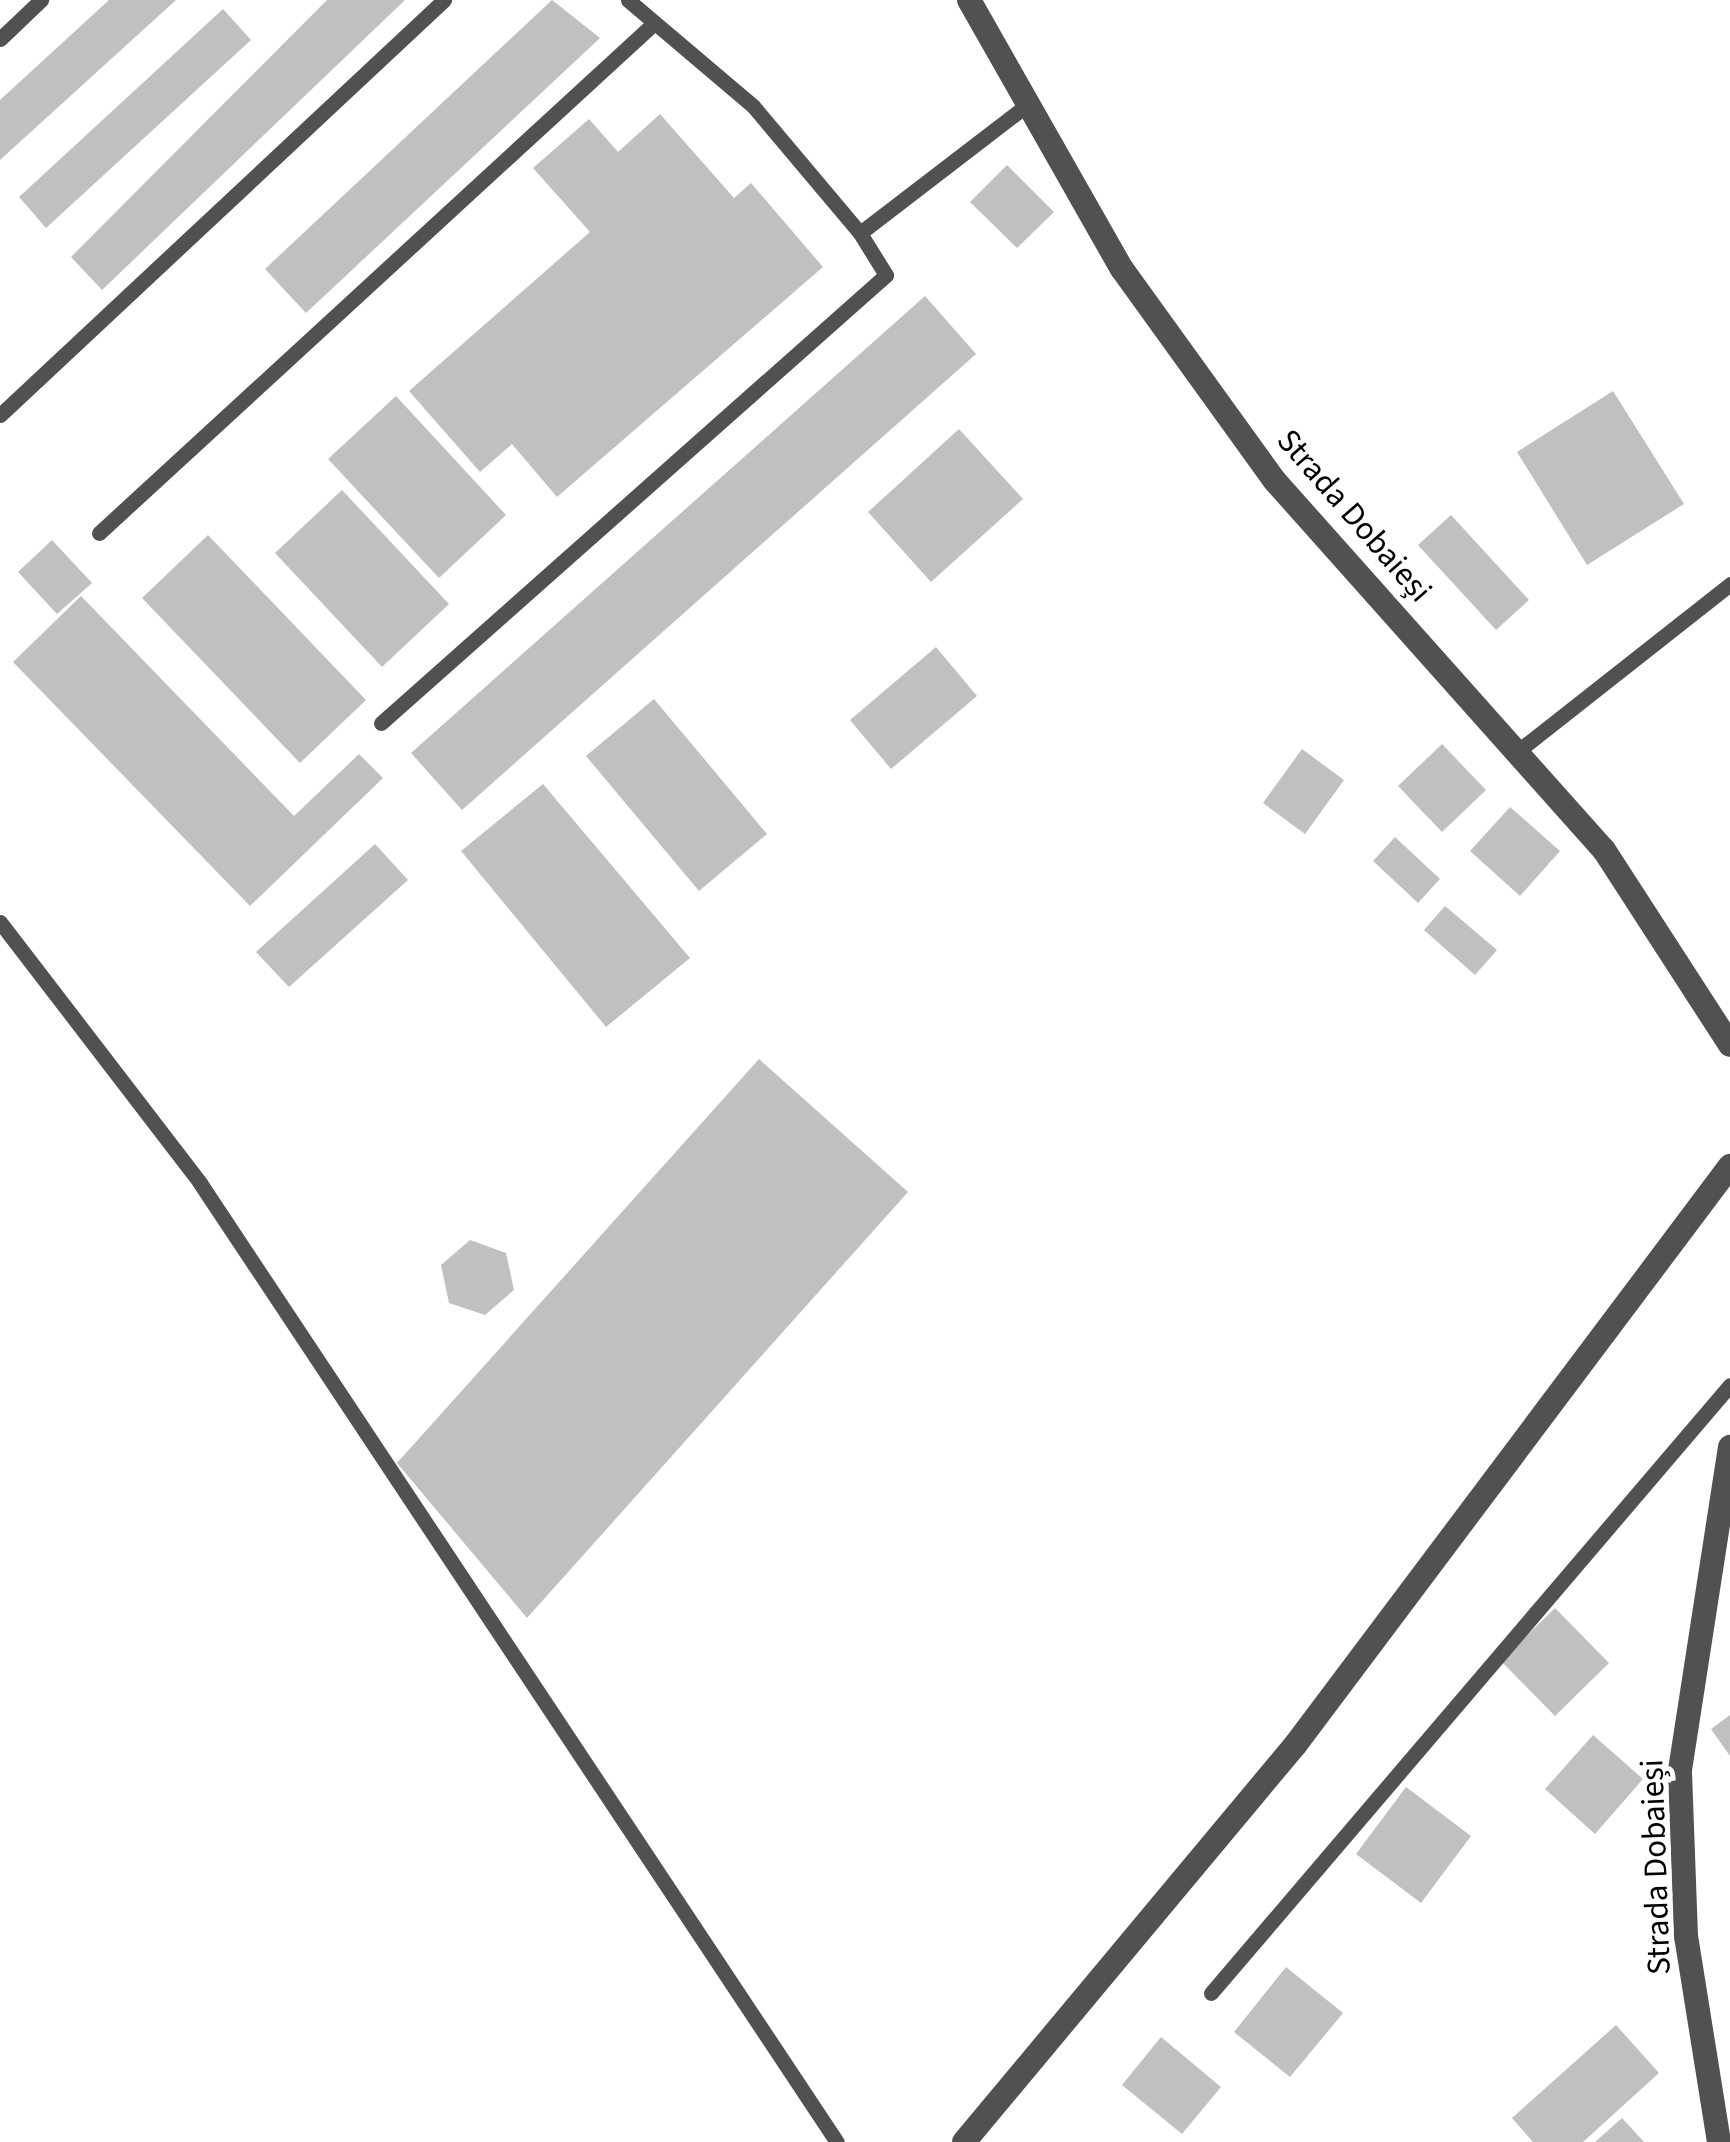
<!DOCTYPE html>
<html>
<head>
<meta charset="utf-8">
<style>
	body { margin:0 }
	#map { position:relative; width:1730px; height:2142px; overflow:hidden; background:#fff; font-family:"Source Sans 3",sans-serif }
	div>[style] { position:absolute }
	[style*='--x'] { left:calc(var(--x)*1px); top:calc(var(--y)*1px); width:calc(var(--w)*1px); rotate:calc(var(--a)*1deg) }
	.building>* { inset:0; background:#c0c0c0 }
	.service>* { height:15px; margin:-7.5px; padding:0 7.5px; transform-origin:7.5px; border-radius:7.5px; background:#515151 }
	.minor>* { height:24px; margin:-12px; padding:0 12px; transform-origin:12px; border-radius:12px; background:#515151 }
	.tertiary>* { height:24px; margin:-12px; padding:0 12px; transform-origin:12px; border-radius:12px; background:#515151 }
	span { translate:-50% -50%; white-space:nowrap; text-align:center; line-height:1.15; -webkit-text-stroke:10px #fff; paint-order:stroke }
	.street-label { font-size:33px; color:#000 }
</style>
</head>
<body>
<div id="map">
	<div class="building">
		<div style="clip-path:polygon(109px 0,176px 0,0 160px,0 100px)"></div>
		<div style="clip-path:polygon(327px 0,405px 0,102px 290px,71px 257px)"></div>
		<div style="clip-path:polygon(552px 0,600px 38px,306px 313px,265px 269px)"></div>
		<div style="clip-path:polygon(223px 9px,251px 40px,46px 228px,19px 197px)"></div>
		<div style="clip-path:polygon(660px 114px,734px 198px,751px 183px,823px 267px,557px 497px,512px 444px,480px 472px,409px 391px,590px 232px,533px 168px,589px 119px,618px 152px)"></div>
		<div style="clip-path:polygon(1007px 165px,1054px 212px,1017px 248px,970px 202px)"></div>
		<div style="clip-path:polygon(925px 296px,976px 354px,462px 810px,411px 753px)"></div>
		<div style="clip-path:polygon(1613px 391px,1684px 504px,1587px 565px,1517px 452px)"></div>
		<div style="clip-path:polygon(396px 396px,506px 515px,439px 578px,328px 459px)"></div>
		<div style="clip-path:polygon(959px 429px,1023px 499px,931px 582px,868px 512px)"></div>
		<div style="clip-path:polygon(342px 490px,449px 604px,382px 667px,275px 553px)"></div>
		<div style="clip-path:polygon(1451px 515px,1529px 600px,1496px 630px,1418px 545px)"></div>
		<div style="clip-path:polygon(208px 535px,366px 700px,300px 763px,142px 598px)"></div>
		<div style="clip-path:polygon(52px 540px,92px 583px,57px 614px,18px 572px)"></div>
		<div style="clip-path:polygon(81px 596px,294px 816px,359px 754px,383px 778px,250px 906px,13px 662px)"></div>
		<div style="clip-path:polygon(936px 647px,977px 696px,891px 769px,850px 720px)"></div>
		<div style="clip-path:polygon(654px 699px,767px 834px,699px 891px,586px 756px)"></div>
		<div style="clip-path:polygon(1442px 744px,1486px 790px,1442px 832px,1398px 786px)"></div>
		<div style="clip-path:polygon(1302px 749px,1344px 780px,1305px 834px,1263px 803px)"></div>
		<div style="clip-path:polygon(543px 784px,690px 958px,606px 1027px,461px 851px)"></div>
		<div style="clip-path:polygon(1510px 807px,1560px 851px,1520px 896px,1470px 851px)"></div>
		<div style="clip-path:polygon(1395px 837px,1440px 879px,1418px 903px,1373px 861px)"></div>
		<div style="clip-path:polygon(375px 844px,408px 880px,289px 987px,256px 952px)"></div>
		<div style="clip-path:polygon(1445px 906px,1497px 950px,1475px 975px,1424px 930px)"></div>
		<div style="clip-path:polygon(759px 1059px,908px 1192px,527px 1618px,397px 1463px)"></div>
		<div style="clip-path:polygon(470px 1240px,506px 1253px,514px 1290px,485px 1315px,449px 1303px,441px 1265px)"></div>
		<div style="clip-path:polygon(1555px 1608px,1609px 1663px,1555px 1716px,1501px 1661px)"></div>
		<div style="clip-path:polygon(1730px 1715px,1730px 1756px,1711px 1729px)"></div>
		<div style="clip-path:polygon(1593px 1735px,1643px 1779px,1595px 1834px,1545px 1789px)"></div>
		<div style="clip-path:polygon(1406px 1787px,1471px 1836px,1421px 1903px,1356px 1854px)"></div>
		<div style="clip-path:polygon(1286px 1967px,1343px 2013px,1290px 2077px,1234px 2032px)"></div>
		<div style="clip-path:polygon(1616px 2025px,1659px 2073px,1583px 2142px,1533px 2142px,1512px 2118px)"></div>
		<div style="clip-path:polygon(1161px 2037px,1221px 2087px,1182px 2134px,1122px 2085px)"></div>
		<div style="clip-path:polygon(1622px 2118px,1644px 2142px,1595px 2142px)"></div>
	</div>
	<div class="service">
		<div style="--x:628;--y:0;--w:164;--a:40.3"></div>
		<div style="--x:753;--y:106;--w:166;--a:49.9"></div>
		<div style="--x:860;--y:233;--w:210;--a:-37.5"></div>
		<div style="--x:0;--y:39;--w:57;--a:-43.6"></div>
		<div style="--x:0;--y:415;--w:608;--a:-43.07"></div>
		<div style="--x:99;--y:533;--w:750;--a:-42.57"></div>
		<div style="--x:381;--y:723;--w:675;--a:-41.58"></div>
		<div style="--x:886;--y:275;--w:49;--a:-121.8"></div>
		<div style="--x:1518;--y:751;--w:270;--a:-38.2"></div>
		<div style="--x:0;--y:922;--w:329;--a:52.5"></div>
		<div style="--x:200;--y:1183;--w:1151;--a:56.41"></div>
		<div style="--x:1211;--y:1993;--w:799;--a:-49.52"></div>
	</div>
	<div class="minor">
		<div style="--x:964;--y:2142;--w:518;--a:-50.17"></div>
		<div style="--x:1296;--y:1744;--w:723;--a:-53.1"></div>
	</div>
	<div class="tertiary">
		<div style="--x:969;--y:0;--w:309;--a:60.4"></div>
		<div style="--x:1122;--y:269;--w:261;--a:54.2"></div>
		<div style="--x:1275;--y:481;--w:494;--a:48.3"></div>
		<div style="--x:1604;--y:850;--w:232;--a:57.1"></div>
		<div style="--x:1719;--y:2142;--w:209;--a:-99.1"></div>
		<div style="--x:1686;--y:1936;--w:166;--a:-92.1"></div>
		<div style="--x:1680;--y:1770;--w:327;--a:-81.2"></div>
	</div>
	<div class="street-label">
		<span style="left:1354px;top:516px;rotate:49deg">Strada Dobaieși</span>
		<span style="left:1656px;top:1867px;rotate:-92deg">Strada Dobaieși</span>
	</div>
</div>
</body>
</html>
